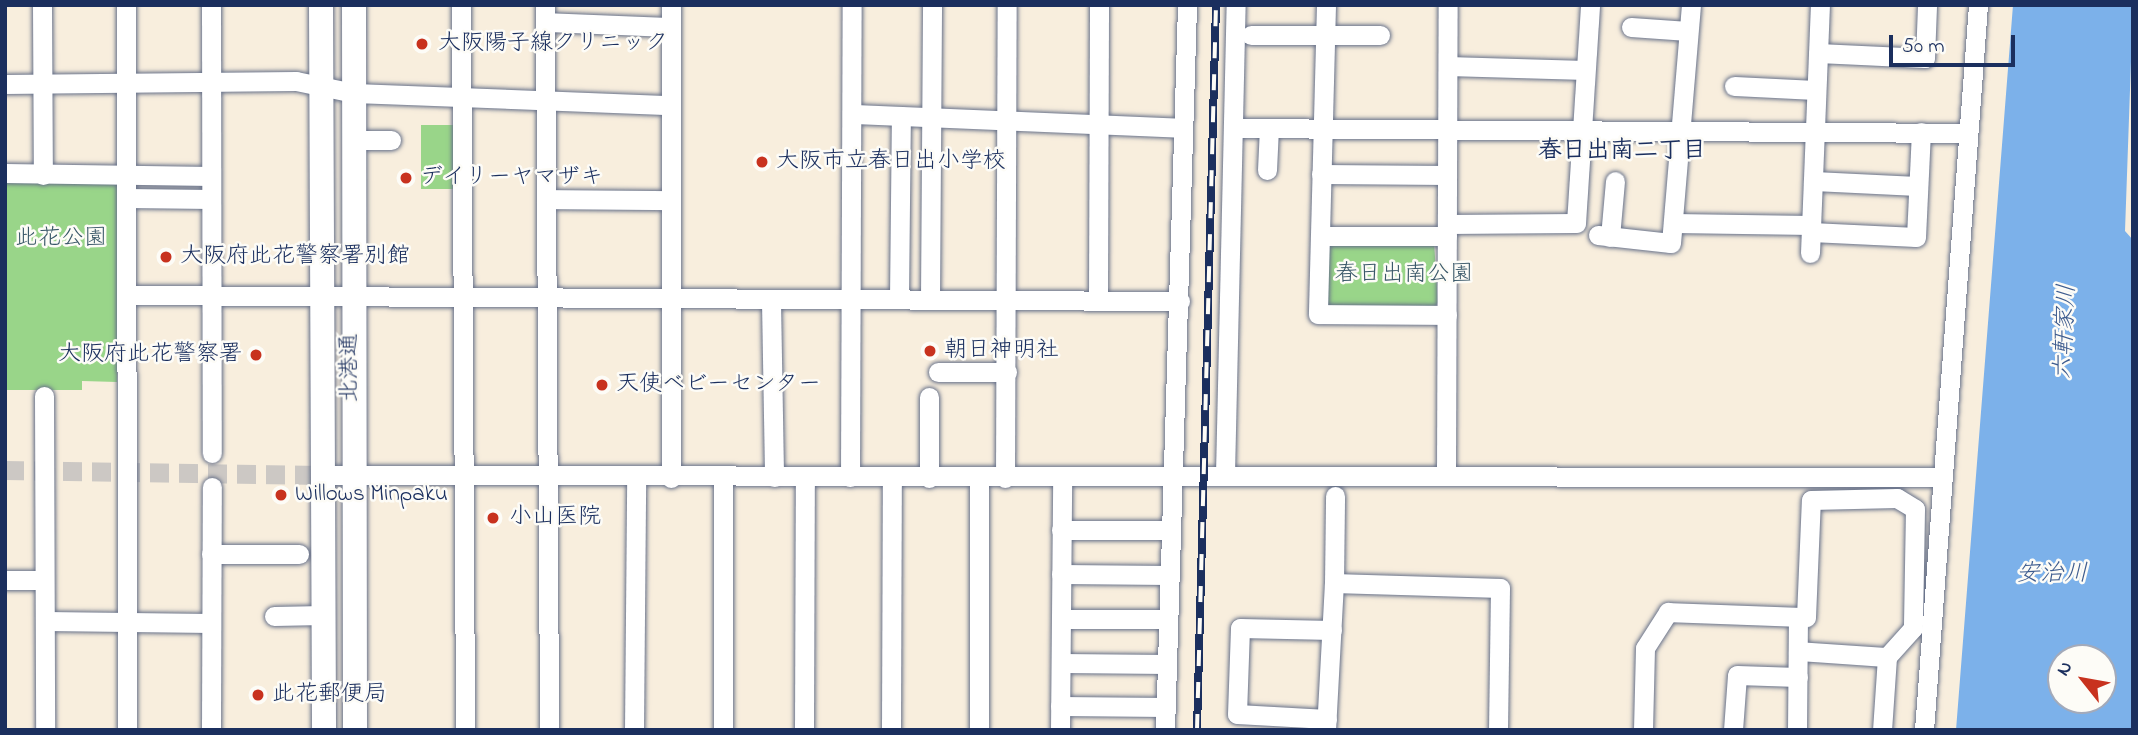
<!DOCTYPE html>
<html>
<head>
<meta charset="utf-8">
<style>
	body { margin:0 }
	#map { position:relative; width:2138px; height:735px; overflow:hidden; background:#f8eedd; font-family:"Indie Flower","Klee One",sans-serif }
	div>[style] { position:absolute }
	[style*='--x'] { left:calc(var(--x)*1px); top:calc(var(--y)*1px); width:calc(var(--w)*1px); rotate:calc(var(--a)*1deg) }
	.green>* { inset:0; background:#99d589 }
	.water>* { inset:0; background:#7cb1ea }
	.minor-tunnel>* { height:19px; margin-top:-9.5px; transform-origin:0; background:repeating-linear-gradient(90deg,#ccc8c4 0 19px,transparent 0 29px) }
	.roads { filter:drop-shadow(0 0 2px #68728a) drop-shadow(0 0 2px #68728a) }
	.minor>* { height:19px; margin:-9.5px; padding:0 9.5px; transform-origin:9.5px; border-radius:9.5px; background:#fff }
	.major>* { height:24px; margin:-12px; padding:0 12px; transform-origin:12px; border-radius:12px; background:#fff }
	.rail>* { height:8px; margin-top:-4px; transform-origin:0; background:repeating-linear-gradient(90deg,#fdfcf7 0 16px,#1b2f5e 0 32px); box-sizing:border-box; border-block:2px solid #1b2f5e }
	.dots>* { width:19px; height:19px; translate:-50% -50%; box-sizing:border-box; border:4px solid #fdfcf7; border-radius:50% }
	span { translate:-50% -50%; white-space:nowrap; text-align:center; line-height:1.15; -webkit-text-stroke:5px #fdfcf7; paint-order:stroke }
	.poi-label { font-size:23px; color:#1b2f5e }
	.left { translate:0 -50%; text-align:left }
	.right { translate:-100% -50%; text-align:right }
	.park-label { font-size:23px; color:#3a5869 }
	.street-label { font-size:23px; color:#1b2f5e }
	.neighbourhood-label { font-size:24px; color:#1b2f5e; font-weight:700 }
	.water-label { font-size:24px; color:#3d5c8f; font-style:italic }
	.frame { position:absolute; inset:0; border:7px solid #1b2f5e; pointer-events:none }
	.north { position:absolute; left:2047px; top:644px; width:70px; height:70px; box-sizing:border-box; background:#fdfcf7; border:2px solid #a3aaba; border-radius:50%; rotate:301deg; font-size:19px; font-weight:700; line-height:28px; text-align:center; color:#1b2f5e }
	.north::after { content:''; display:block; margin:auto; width:24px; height:32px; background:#c8321e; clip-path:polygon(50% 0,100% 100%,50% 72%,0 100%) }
	.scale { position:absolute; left:1889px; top:35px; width:126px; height:32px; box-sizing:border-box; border:4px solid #1b2f5e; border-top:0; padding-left:9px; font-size:21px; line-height:24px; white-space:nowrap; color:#1b2f5e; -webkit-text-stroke:5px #fdfcf7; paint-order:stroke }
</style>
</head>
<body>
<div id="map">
	<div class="green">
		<div style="clip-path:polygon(421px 125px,455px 125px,455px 189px,421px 189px)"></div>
		<div style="clip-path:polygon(5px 178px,117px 183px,117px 382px,82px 381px,82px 390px,5px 390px)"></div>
		<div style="clip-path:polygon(1434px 242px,1438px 302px,1433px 310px,1325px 307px,1327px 243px)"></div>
	</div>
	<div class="water">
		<div style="clip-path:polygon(evenodd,2013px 5px,2133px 5px,2125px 231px,2133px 240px,2133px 730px,1956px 730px,2013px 5px,2061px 658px,2103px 658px,2103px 700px,2061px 700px,2061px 658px)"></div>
	</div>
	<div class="minor-tunnel">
		<div style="--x:5;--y:470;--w:318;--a:0.9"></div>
	</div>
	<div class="roads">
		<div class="minor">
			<div style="--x:42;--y:5;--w:170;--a:89.7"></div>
			<div style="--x:126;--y:5;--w:725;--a:89.92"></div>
			<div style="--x:211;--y:5;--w:448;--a:89.9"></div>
			<div style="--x:461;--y:5;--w:725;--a:89.68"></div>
			<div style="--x:545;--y:5;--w:725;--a:89.68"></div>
			<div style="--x:1326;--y:5;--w:309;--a:91.5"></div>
			<div style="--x:1318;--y:314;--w:129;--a:0.4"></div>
			<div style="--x:546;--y:22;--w:125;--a:2.3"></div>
			<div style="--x:1631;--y:27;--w:57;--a:4"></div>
			<div style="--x:1251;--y:35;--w:129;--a:0"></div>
			<div style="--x:1818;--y:53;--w:107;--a:2.7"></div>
			<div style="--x:1925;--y:58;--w:53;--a:-87.8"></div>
			<div style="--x:1448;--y:66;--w:137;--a:1.7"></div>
			<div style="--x:5;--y:84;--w:291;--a:-0.6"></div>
			<div style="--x:296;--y:81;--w:59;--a:11.7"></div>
			<div style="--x:354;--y:93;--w:317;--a:2.2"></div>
			<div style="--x:1734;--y:86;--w:82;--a:2.8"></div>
			<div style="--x:852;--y:114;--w:331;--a:2.4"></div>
			<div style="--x:1233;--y:128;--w:734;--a:0.39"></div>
			<div style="--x:353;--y:140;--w:38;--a:0"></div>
			<div style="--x:1267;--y:170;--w:42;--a:-87.3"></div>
			<div style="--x:5;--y:173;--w:206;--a:0.8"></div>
			<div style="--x:1321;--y:174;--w:126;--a:0.5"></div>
			<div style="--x:1813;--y:181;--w:105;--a:2.7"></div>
			<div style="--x:126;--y:198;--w:85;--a:0.7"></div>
			<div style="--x:546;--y:199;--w:125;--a:0.5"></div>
			<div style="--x:1673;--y:223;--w:138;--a:0.8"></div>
			<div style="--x:1447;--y:224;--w:129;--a:-0.4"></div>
			<div style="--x:1576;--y:223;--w:218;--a:-86.3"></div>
			<div style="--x:1811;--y:232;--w:105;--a:2.7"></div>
			<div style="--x:1916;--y:237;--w:105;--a:-87.3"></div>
			<div style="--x:1598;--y:235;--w:73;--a:6.3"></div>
			<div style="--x:1671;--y:243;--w:239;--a:-85.2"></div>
			<div style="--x:1320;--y:236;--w:127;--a:0"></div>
			<div style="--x:1610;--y:237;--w:56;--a:-84.9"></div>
			<div style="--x:1810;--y:253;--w:248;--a:-87.7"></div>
			<div style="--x:126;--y:295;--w:1054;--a:0.33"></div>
			<div style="--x:899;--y:298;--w:182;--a:-89.4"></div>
			<div style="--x:930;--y:298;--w:293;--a:-89.6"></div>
			<div style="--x:1098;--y:300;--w:295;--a:-89.8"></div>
			<div style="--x:771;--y:301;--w:176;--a:89"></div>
			<div style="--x:938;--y:372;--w:69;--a:0"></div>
			<div style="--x:44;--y:396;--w:334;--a:89.8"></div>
			<div style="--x:1225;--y:474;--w:469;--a:-88.7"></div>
			<div style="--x:323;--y:475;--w:1618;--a:0.07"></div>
			<div style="--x:1446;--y:475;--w:470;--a:-89.8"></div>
			<div style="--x:723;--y:477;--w:253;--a:90"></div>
			<div style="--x:850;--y:477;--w:472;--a:-89.8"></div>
			<div style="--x:671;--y:478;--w:473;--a:-90"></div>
			<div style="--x:929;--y:478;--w:81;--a:-90"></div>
			<div style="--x:1005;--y:478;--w:473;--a:-89.8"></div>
			<div style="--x:1061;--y:530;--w:108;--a:0"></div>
			<div style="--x:211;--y:554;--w:88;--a:0"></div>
			<div style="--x:1061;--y:574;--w:107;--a:0.5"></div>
			<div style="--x:5;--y:580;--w:39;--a:0"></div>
			<div style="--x:1334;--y:583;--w:87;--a:-89.3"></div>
			<div style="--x:274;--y:616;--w:49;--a:-1.2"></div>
			<div style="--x:1061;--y:619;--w:106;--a:0"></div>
			<div style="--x:45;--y:621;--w:166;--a:0.7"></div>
			<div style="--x:1798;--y:651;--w:89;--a:3.9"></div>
			<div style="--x:1061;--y:663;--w:106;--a:0.5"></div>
			<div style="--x:1060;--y:706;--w:106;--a:0.5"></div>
			<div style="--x:1327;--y:719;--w:90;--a:-176.8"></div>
			<div style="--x:1237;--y:714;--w:86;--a:-88"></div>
			<div style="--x:1240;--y:628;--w:92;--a:1.2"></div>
			<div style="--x:211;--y:730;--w:243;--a:-89.8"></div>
			<div style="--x:634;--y:730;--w:253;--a:-89.5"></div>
			<div style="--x:804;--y:730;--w:253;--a:-89.8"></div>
			<div style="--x:891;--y:730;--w:252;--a:-89.8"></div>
			<div style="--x:979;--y:730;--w:252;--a:-90"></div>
			<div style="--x:1060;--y:730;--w:253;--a:-89.5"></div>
			<div style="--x:1165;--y:730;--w:725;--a:-88.26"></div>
			<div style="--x:1326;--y:730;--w:147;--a:-86.9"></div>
			<div style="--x:1334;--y:583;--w:166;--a:1.7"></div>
			<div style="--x:1500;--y:588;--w:142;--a:90.8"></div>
			<div style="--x:1643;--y:730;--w:82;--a:-88.6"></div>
			<div style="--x:1645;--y:648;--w:43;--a:-57.4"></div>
			<div style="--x:1668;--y:612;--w:138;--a:2.1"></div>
			<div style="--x:1806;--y:617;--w:117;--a:-87.6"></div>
			<div style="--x:1811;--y:500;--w:86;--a:-1.3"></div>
			<div style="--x:1897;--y:498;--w:21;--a:31"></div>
			<div style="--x:1915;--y:509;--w:119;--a:91"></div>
			<div style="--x:1913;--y:628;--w:39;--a:132"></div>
			<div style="--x:1887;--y:657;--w:73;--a:93.9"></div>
			<div style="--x:1733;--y:730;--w:55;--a:-85.8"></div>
			<div style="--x:1737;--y:675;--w:61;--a:1.9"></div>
			<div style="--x:1797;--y:730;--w:113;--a:-89.5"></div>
			<div style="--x:1924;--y:730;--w:727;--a:-85.74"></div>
		</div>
		<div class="major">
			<div style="--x:321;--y:5;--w:725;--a:89.76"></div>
			<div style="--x:354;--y:5;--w:725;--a:89.92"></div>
		</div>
	</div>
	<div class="rail">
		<div style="--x:1197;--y:730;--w:725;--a:-88.5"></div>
	</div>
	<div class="dots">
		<div style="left:422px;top:44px;background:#c8321e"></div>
		<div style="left:762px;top:162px;background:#c8321e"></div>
		<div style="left:406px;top:178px;background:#c8321e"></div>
		<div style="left:166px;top:257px;background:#c8321e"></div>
		<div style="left:930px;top:351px;background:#c8321e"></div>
		<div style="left:256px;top:355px;background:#c8321e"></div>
		<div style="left:602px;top:385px;background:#c8321e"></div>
		<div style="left:281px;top:495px;background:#c8321e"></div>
		<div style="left:493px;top:518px;background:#c8321e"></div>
		<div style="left:258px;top:695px;background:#c8321e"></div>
	</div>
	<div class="poi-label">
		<span class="left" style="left:438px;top:44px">大阪陽子線クリニック</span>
		<span class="left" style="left:776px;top:162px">大阪市立春日出小学校</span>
		<span class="left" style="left:420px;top:178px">デイリーヤマザキ</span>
		<span class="left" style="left:180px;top:257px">大阪府此花警察署別館</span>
		<span class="left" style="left:944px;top:351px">朝日神明社</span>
		<span class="right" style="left:242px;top:355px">大阪府此花警察署</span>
		<span class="left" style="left:616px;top:385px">天使ベビーセンター</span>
		<span class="left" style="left:295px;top:495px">Willows Minpaku</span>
		<span class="left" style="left:509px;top:518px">小山医院</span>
		<span class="left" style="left:272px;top:695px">此花郵便局</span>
	</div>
	<div class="park-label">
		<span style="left:61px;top:239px">此花公園</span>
		<span style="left:1404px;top:275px">春日出南公園</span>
	</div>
	<div class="street-label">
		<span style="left:351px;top:368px;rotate:-90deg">北港通</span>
	</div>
	<div class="neighbourhood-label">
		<span style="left:1622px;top:152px">春日出南二丁目</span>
	</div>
	<div class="water-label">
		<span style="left:2066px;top:332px;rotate:-87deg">六軒家川</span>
		<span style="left:2052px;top:575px">安治川</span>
	</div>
	<div class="frame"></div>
	<div class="north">N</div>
	<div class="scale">50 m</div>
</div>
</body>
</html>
